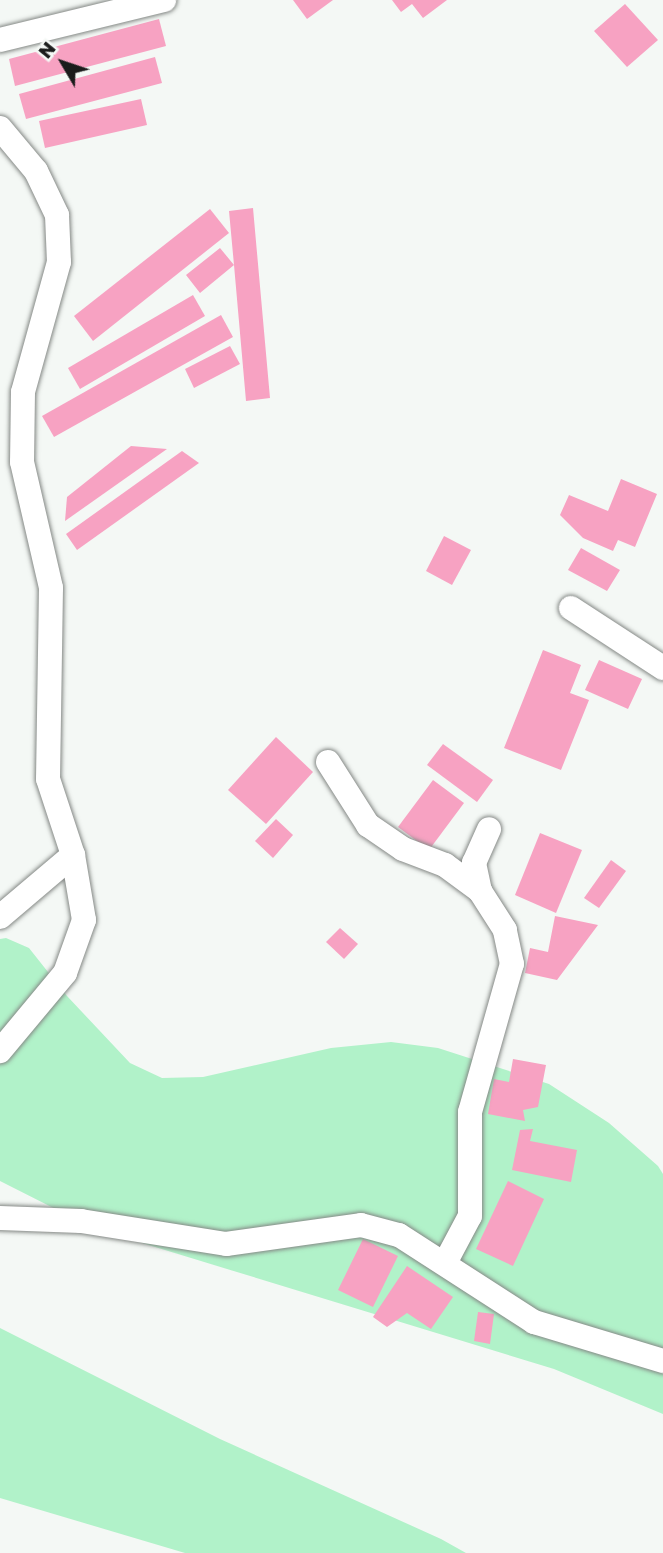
<!DOCTYPE html>
<html>
<head>
<meta charset="utf-8">
<style>
	body { margin:0 }
	#map { position:relative; width:663px; height:1553px; overflow:hidden; background:#f4f8f5; font-family:"Golos Text",sans-serif }
	div>[style] { position:absolute }
	[style*='--x'] { left:calc(var(--x)*1px); top:calc(var(--y)*1px); width:calc(var(--w)*1px); rotate:calc(var(--a)*1deg) }
	.green>* { inset:0; background:#b1f2c9 }
	.building>* { inset:0; background:#f7a2c2 }
	.roads { filter:drop-shadow(0 0 2px #858986) drop-shadow(0 0 2px #858986) }
	.street>* { height:24px; margin:-12px; padding:0 12px; transform-origin:12px; border-radius:12px; background:#fff }
	span { translate:-50% -50%; white-space:nowrap; text-align:center; line-height:1.15; -webkit-text-stroke:7px #f4f8f5; paint-order:stroke }
	.north { position:absolute; left:28px; top:28px; width:70px; height:70px; -webkit-text-stroke:5px #f4f8f5; paint-order:stroke; rotate:309deg; font-size:19px; font-weight:700; line-height:28px; text-align:center; color:#1a1c1b }
	.north::after { content:''; display:block; margin:auto; width:24px; height:32px; background:#1a1c1b; clip-path:polygon(50% 0,100% 100%,50% 72%,0 100%) }
</style>
</head>
<body>
<div id="map">
	<div class="green">
		<div style="clip-path:polygon(6px 938px,29px 948px,67px 996px,130px 1063px,162px 1078px,203px 1077px,331px 1048px,391px 1042px,438px 1048px,549px 1084px,609px 1123px,658px 1166px,663px 1174px,663px 1414px,554px 1369px,93px 1228px,0 1181px,0 939px)"></div>
		<div style="clip-path:polygon(0 1328px,220px 1439px,441px 1539px,466px 1553px,185px 1553px,0 1498px)"></div>
	</div>
	<div class="building">
		<div style="clip-path:polygon(293px 0,333px 0,307px 19px)"></div>
		<div style="clip-path:polygon(392px 0,447px 0,423px 18px,412px 4px,401px 12px)"></div>
		<div style="clip-path:polygon(625px 4px,658px 40px,627px 67px,594px 31px)"></div>
		<div style="clip-path:polygon(159px 19px,166px 46px,15px 86px,9px 59px)"></div>
		<div style="clip-path:polygon(155px 57px,162px 83px,26px 119px,19px 94px)"></div>
		<div style="clip-path:polygon(141px 99px,147px 125px,45px 148px,39px 121px)"></div>
		<div style="clip-path:polygon(253px 208px,270px 398px,246px 401px,234px 265px,200px 293px,186px 275px,220px 248px,234px 265px,229px 211px)"></div>
		<div style="clip-path:polygon(210px 209px,229px 233px,93px 341px,74px 316px)"></div>
		<div style="clip-path:polygon(193px 295px,205px 316px,80px 389px,68px 368px)"></div>
		<div style="clip-path:polygon(221px 315px,233px 337px,54px 437px,42px 416px)"></div>
		<div style="clip-path:polygon(230px 346px,240px 364px,194px 388px,185px 369px)"></div>
		<div style="clip-path:polygon(131px 446px,167px 449px,65px 521px,67px 497px)"></div>
		<div style="clip-path:polygon(182px 451px,199px 463px,77px 550px,66px 534px)"></div>
		<div style="clip-path:polygon(621px 479px,657px 494px,635px 547px,618px 540px,613px 551px,583px 538px,560px 515px,569px 495px,608px 511px)"></div>
		<div style="clip-path:polygon(444px 536px,471px 550px,452px 585px,426px 571px)"></div>
		<div style="clip-path:polygon(581px 548px,620px 570px,607px 591px,568px 570px)"></div>
		<div style="clip-path:polygon(543px 650px,581px 665px,570px 693px,589px 700px,561px 770px,504px 748px)"></div>
		<div style="clip-path:polygon(599px 660px,642px 679px,628px 709px,585px 690px)"></div>
		<div style="clip-path:polygon(276px 737px,313px 772px,266px 824px,228px 790px)"></div>
		<div style="clip-path:polygon(443px 744px,493px 780px,477px 802px,427px 765px)"></div>
		<div style="clip-path:polygon(433px 780px,464px 803px,429px 850px,398px 827px)"></div>
		<div style="clip-path:polygon(276px 819px,293px 835px,273px 858px,255px 841px)"></div>
		<div style="clip-path:polygon(540px 833px,582px 850px,556px 913px,515px 895px)"></div>
		<div style="clip-path:polygon(611px 860px,626px 871px,599px 908px,584px 898px)"></div>
		<div style="clip-path:polygon(555px 916px,598px 925px,557px 980px,525px 973px,530px 948px,548px 952px)"></div>
		<div style="clip-path:polygon(340px 928px,358px 944px,344px 959px,326px 942px)"></div>
		<div style="clip-path:polygon(513px 1059px,546px 1065px,538px 1107px,523px 1110px,525px 1121px,488px 1114px,494px 1079px,509px 1082px)"></div>
		<div style="clip-path:polygon(533px 1129px,530px 1141px,577px 1150px,571px 1182px,512px 1170px,520px 1130px)"></div>
		<div style="clip-path:polygon(508px 1181px,544px 1199px,513px 1266px,476px 1249px)"></div>
		<div style="clip-path:polygon(363px 1239px,398px 1256px,373px 1307px,338px 1290px)"></div>
		<div style="clip-path:polygon(407px 1266px,453px 1297px,431px 1329px,407px 1313px,387px 1327px,373px 1317px)"></div>
		<div style="clip-path:polygon(478px 1312px,494px 1314px,490px 1344px,474px 1341px)"></div>
	</div>
	<div class="roads">
		<div class="street">
			<div style="--x:0;--y:40;--w:169;--a:-13.7"></div>
			<div style="--x:0;--y:128;--w:56;--a:50.1"></div>
			<div style="--x:36;--y:171;--w:49;--a:64.5"></div>
			<div style="--x:57;--y:215;--w:47;--a:87.6"></div>
			<div style="--x:59;--y:262;--w:135;--a:105.5"></div>
			<div style="--x:23;--y:392;--w:70;--a:90.8"></div>
			<div style="--x:22;--y:462;--w:129;--a:77"></div>
			<div style="--x:51;--y:588;--w:191;--a:90.9"></div>
			<div style="--x:48;--y:779;--w:80;--a:71.8"></div>
			<div style="--x:73;--y:855;--w:66;--a:80.4"></div>
			<div style="--x:84;--y:920;--w:56;--a:109.7"></div>
			<div style="--x:65;--y:973;--w:102;--a:129.8"></div>
			<div style="--x:571;--y:608;--w:110;--a:33.1"></div>
			<div style="--x:328;--y:762;--w:75;--a:57.6"></div>
			<div style="--x:368;--y:825;--w:42;--a:34.4"></div>
			<div style="--x:403;--y:849;--w:45;--a:20.9"></div>
			<div style="--x:445;--y:865;--w:44;--a:36.6"></div>
			<div style="--x:0;--y:917;--w:96;--a:-40.3"></div>
			<div style="--x:0;--y:1218;--w:81;--a:2.1"></div>
			<div style="--x:81;--y:1221;--w:147;--a:9"></div>
			<div style="--x:226;--y:1244;--w:136;--a:-8"></div>
			<div style="--x:361;--y:1225;--w:39;--a:15"></div>
			<div style="--x:399;--y:1235;--w:161;--a:32.8"></div>
			<div style="--x:534;--y:1322;--w:135;--a:16.8"></div>
			<div style="--x:445;--y:1263;--w:53;--a:-62"></div>
			<div style="--x:470;--y:1216;--w:104;--a:-90"></div>
			<div style="--x:470;--y:1112;--w:154;--a:-74.2"></div>
			<div style="--x:512;--y:964;--w:35;--a:-102"></div>
			<div style="--x:505;--y:930;--w:46;--a:-122.7"></div>
			<div style="--x:480;--y:891;--w:29;--a:-102"></div>
			<div style="--x:474;--y:863;--w:37;--a:-66"></div>
		</div>
	</div>
	<div class="north">N</div>
</div>
</body>
</html>
